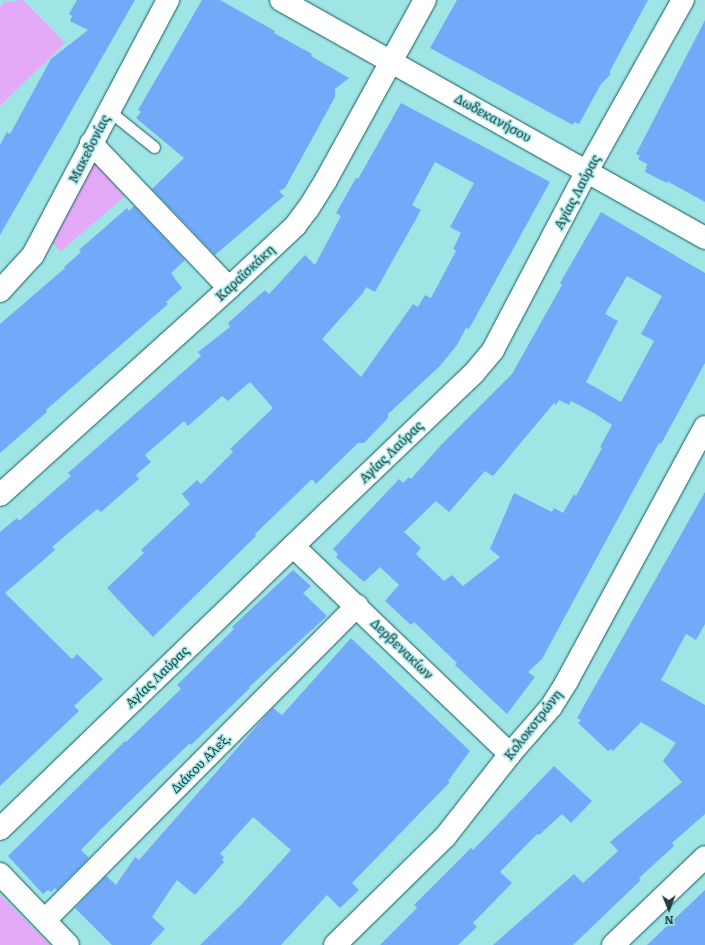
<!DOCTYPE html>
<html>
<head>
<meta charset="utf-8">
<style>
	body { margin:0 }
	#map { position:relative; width:705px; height:945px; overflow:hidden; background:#a0e5e6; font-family:Literata,serif }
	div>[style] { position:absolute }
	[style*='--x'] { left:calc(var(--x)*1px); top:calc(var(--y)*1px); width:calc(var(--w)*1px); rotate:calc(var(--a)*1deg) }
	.green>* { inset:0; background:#e4aaf7 }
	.building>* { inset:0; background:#72a9f9 }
	.roads { filter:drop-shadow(0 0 1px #0d5a5c) drop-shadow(0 0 1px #0d5a5c) }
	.lane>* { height:11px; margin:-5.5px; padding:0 5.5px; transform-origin:5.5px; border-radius:5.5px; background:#fff }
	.street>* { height:22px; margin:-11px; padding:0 11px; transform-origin:11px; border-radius:11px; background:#fff }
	span { translate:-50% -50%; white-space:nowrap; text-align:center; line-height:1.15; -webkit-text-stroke:3px #a0e5e6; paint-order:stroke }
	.street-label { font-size:13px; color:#234040 }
	.north { position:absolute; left:649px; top:889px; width:40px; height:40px; -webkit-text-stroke:3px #a0e5e6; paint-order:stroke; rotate:179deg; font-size:11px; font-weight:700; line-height:16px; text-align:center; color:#234040 }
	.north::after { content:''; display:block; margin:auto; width:14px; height:18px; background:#234040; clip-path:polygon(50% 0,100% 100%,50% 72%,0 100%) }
</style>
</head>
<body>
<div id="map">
	<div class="green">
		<div style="clip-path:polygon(23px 0,65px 43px,0 106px,0 7px,4px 2px)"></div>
		<div style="clip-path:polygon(94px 162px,125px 196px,61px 251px,52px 242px)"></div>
		<div style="clip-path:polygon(0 895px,50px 945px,0 945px)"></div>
	</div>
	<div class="building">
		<div style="clip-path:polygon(77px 0,135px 0,0 235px,0 145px,7px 132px,10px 134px,51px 59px,88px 30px,70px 21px,72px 16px,69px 14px)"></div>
		<div style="clip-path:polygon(202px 0,220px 0,275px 31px,274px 33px,312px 54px,311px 56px,349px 78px,335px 89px,335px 97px,285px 188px,279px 191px,284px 196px,215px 255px,152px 189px,184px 158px,136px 118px,141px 112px,138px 110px)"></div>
		<div style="clip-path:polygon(457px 0,648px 0,610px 71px,610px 75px,601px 84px,579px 124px,574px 122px,573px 125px,430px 48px)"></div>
		<div style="clip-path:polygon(705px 20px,705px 202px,667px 181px,667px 183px,645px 172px,647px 164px,638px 159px,640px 156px,636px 154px)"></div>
		<div style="clip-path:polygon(evenodd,401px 103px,550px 182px,469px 329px,466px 328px,457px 345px,440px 366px,388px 414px,388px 418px,364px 443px,358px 443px,316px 484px,312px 479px,255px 534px,256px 536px,153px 637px,107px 588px,144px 553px,141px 550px,190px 504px,182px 494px,197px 480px,201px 484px,233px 452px,230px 449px,273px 408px,250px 382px,228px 401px,222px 396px,188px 426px,184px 421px,145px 455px,151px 462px,136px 475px,139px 479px,101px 512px,97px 509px,52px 547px,55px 550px,5px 593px,72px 659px,77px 654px,103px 679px,74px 706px,79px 711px,0 786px,0 532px,17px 518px,19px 521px,71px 476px,68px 473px,201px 356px,198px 352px,230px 327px,228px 323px,265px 290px,269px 294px,305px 255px,315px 265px,341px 216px,336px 213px,356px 178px,358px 179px,401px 103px,435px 162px,474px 183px,450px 227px,461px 233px,453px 249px,456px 251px,431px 298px,425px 295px,418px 307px,413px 304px,361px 377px,322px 339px,363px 293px,366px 287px,375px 292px,421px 210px,412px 205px,435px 162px)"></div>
		<div style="clip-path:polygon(134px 206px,185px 260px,171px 273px,182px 288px,166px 302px,168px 304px,46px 410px,47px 412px,0 453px,0 324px,65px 268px,64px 267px,81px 252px,79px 250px,127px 208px,129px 211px)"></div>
		<div style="clip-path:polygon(evenodd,601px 212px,705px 273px,705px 363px,661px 444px,659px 443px,542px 659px,528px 672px,535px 677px,507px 714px,455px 665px,457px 663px,414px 622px,411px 625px,385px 601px,399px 585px,380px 567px,364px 582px,336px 557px,338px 554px,333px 549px,399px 479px,403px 483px,409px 477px,411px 479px,441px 445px,512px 374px,562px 285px,560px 283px,601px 212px,627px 276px,662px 296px,641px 334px,654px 341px,621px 402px,586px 382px,618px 321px,605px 314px,627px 276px,601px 212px,559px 400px,569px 405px,571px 401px,594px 413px,612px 425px,600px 447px,602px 448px,576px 496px,574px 494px,563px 513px,554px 508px,552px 512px,514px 493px,490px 549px,500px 557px,463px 586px,452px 575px,444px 581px,416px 554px,421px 548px,404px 532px,436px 501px,449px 512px,485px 471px,493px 476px,554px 403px,556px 405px,559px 400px)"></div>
		<div style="clip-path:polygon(705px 492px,705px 624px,696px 640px,686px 634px,661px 680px,705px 705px,705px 814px,672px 843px,674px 846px,639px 878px,641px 880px,573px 945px,493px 945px,574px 874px,583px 883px,618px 851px,610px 842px,682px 782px,663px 761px,676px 743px,641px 722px,613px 751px,611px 749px,608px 751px,578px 723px,581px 720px,577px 718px)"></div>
		<div style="clip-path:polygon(293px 570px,311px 586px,303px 593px,327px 616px,249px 687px,250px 688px,191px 745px,190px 743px,101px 829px,81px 850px,89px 858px,57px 890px,55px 888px,51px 892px,48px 890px,43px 894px,8px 856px,125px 741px,126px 742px,181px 689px,177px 685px,234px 629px,232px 627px)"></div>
		<div style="clip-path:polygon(351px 638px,470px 751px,448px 781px,450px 782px,352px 883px,359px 890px,340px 908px,327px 895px,281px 945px,200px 945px,241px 905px,291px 850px,253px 817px,220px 854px,224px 857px,222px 860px,224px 862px,195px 895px,177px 880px,152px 917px,165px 929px,150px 945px,112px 945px,75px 908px,106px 876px,116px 885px,135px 857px,139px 860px,269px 712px,273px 708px,282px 715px)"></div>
		<div style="clip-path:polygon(554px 766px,592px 801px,571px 823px,562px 814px,539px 835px,537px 834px,500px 872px,512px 883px,473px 923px,477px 927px,458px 945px,380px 945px,417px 908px,414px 905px,471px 848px,473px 850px)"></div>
		<div style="clip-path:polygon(705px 890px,705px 945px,647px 945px)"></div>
	</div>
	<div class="roads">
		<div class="lane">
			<div style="--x:108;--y:110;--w:59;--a:38.8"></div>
		</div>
		<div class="street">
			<div style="--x:281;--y:0;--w:486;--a:29.3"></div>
			<div style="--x:91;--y:143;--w:200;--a:46.4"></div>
			<div style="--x:0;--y:291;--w:49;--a:-47.5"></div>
			<div style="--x:33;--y:255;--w:289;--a:-62.1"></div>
			<div style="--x:0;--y:495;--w:309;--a:-42.1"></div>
			<div style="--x:229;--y:288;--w:91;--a:-43.2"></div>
			<div style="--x:295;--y:226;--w:21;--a:-53"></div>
			<div style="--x:308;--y:209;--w:34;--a:-58"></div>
			<div style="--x:326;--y:180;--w:205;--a:-61.2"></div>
			<div style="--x:293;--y:546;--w:301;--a:43.8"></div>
			<div style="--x:0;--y:829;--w:407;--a:-44"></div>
			<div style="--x:293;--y:546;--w:250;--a:-43.7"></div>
			<div style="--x:474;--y:373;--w:30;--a:-50"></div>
			<div style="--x:493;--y:350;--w:202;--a:-62.3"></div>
			<div style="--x:587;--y:171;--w:196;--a:-60.7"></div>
			<div style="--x:0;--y:874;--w:98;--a:46.2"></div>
			<div style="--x:45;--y:920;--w:443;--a:-45.2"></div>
			<div style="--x:335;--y:945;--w:154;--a:-44.5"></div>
			<div style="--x:445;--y:837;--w:105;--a:-51.9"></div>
			<div style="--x:510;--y:754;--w:62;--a:-48.9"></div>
			<div style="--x:551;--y:707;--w:31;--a:-58"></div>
			<div style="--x:567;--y:681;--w:289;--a:-61.5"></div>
			<div style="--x:613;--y:945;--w:127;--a:-43.7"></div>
		</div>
	</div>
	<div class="street-label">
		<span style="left:493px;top:118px;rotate:29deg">Δωδεκανήσου</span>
		<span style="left:89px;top:149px;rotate:-63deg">Μακεδονίας</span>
		<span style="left:577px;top:192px;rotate:-62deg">Αγίας Λαύρας</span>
		<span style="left:245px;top:273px;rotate:-43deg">Καραϊσκάκη</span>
		<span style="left:391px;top:452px;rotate:-44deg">Αγίας Λαύρας</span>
		<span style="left:402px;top:649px;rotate:44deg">Δερβενακίων</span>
		<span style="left:157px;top:677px;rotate:-44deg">Αγίας Λαύρας</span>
		<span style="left:533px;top:725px;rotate:-52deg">Κολοκοτρώνη</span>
		<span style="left:201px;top:763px;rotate:-45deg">Διάκου Αλεξ.</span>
	</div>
	<div class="north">N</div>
</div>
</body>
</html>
